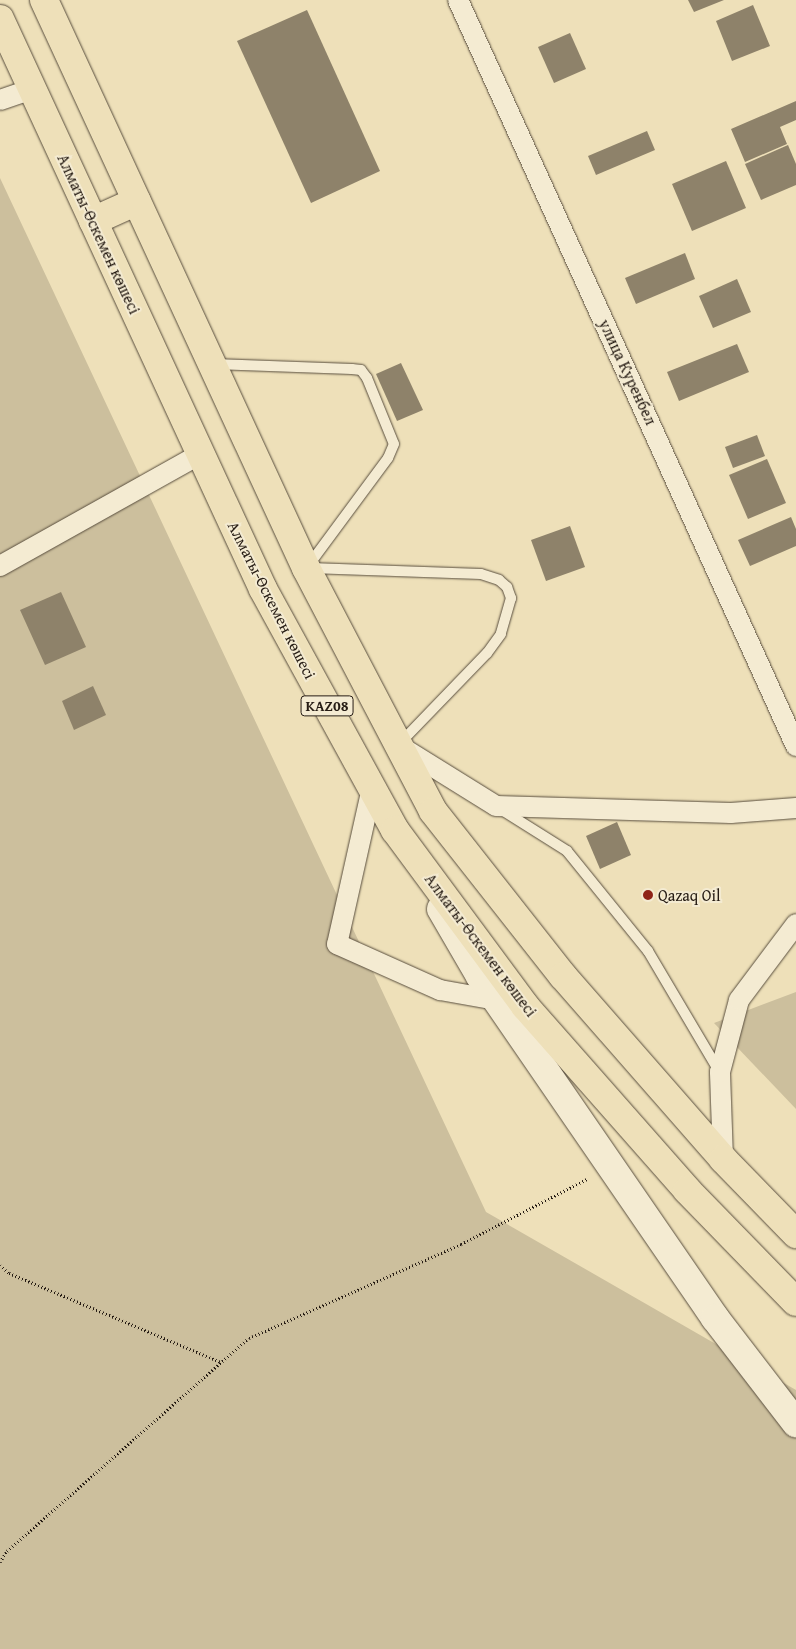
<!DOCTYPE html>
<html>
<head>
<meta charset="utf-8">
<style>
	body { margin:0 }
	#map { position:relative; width:796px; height:1649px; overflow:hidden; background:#eee0b9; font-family:"Gentium Book Plus",serif }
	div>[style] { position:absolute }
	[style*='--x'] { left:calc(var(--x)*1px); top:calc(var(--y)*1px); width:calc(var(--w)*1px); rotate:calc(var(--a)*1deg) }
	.green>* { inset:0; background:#ccbf9d }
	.building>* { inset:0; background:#8e826a }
	.path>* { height:3px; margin-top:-1.5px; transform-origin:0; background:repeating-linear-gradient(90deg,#261c14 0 1px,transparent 0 3.5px) }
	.roads { filter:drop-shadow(0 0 1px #584d3d) drop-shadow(0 0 1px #584d3d) }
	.lane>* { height:10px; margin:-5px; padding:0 5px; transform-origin:5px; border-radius:5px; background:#f4ebd2 }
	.street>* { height:20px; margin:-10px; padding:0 10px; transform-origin:10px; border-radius:10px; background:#f4ebd2 }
	.secondary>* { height:28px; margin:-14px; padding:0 14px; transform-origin:14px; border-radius:14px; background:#f4ebd2 }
	.highway>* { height:28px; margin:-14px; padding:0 14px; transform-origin:14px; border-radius:14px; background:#eee0b9 }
	.dots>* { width:14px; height:14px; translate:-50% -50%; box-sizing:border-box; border:2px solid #f4ebd2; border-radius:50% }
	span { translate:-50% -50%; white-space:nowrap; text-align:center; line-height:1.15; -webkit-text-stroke:4px #f4ebd2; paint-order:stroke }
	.shield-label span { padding:1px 4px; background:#f4ebd2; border:1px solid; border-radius:4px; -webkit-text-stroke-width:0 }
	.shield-label { font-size:15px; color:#261c14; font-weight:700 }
	.street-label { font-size:16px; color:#261c14 }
	.poi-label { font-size:16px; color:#261c14 }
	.left { translate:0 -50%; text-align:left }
</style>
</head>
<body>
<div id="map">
	<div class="green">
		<div style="clip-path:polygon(0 178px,486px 1212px,796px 1390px,796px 1649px,0 1649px)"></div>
		<div style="clip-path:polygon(796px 992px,796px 1109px,714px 1023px)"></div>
	</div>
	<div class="building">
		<div style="clip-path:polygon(688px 0,724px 0,694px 12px)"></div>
		<div style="clip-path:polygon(753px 5px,770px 46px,732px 61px,716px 21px)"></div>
		<div style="clip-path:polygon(307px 10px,380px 171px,311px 203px,237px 41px)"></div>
		<div style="clip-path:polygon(570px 33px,586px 69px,554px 83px,538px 47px)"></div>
		<div style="clip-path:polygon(796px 101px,796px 120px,780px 127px,787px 144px,745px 162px,731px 129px)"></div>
		<div style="clip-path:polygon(647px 131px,655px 150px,596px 175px,588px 156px)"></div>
		<div style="clip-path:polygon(788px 145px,796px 164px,796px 185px,761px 200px,745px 164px)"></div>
		<div style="clip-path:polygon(726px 161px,746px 208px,692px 231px,672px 184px)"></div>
		<div style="clip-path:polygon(685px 253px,695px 279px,636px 304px,625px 278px)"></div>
		<div style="clip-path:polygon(737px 279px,751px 312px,713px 328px,699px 296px)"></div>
		<div style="clip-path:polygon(737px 344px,749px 372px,679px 401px,667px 372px)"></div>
		<div style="clip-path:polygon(401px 363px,423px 410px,397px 421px,376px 374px)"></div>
		<div style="clip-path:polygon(757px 435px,765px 456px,733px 468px,725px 447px)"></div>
		<div style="clip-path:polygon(767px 459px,786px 503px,748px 519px,729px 475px)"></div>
		<div style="clip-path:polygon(791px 517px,796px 529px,796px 546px,750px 566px,738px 540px)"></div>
		<div style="clip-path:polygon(570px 526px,585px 567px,546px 581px,531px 540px)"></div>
		<div style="clip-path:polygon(61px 592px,86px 647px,45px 665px,20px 610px)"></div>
		<div style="clip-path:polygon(93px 686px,106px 715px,74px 730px,62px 701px)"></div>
		<div style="clip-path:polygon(617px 822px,631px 855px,600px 869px,586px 836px)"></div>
	</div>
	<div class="path">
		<div style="--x:0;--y:1265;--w:12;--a:42"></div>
		<div style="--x:9;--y:1273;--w:230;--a:22.8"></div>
		<div style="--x:0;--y:1562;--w:13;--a:-58"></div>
		<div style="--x:7;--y:1551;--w:322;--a:-41.4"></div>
		<div style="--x:249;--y:1338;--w:232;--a:-23.9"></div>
		<div style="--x:461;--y:1244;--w:142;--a:-27.3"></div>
	</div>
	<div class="roads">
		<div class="lane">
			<div style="--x:214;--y:364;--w:138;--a:2.1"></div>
			<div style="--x:352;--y:369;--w:9;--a:6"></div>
			<div style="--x:361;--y:370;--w:10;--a:53"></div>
			<div style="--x:367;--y:378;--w:71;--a:67.8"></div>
			<div style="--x:394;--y:444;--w:15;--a:113"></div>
			<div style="--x:388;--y:458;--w:134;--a:126.5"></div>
			<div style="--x:310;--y:568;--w:171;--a:2"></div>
			<div style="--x:481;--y:574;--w:19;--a:18"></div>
			<div style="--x:499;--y:580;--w:11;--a:41"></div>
			<div style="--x:507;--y:587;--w:12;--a:70"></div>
			<div style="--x:511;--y:598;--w:37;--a:106"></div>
			<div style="--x:501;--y:634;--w:24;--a:126"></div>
			<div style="--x:487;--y:653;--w:127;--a:134"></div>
			<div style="--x:502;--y:810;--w:77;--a:32.2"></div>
			<div style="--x:567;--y:851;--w:129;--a:51"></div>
			<div style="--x:648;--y:951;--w:139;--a:59.4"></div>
		</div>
		<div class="street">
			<div style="--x:458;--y:0;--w:819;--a:65.63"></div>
			<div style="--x:0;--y:100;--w:34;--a:-19"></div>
			<div style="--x:0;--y:566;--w:229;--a:-29.2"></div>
			<div style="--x:398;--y:745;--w:115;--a:31.9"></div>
			<div style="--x:496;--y:806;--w:235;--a:1.7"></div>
			<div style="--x:731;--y:813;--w:65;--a:-4.4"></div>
			<div style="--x:372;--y:788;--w:160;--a:102.6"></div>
			<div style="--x:337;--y:944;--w:113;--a:24.1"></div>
			<div style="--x:440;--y:990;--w:57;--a:10.1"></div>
			<div style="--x:723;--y:1159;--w:87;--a:-92"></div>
			<div style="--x:720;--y:1072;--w:74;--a:-75.2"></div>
			<div style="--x:739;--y:1000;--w:95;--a:-53.1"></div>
		</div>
		<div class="secondary">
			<div style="--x:441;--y:909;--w:78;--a:59.8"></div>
			<div style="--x:480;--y:976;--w:415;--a:55.5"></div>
			<div style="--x:715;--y:1318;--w:133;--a:52.4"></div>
		</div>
		<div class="highway">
			<div style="--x:44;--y:0;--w:626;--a:65.24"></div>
			<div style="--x:306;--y:568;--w:274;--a:62.4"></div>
			<div style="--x:433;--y:811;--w:210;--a:51.8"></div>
			<div style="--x:563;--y:976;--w:243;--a:48.8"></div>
			<div style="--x:723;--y:1159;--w:105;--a:45.8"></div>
			<div style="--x:0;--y:19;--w:628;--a:65.23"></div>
			<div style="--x:263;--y:589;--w:275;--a:61.3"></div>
			<div style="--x:395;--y:830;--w:219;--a:53.5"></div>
			<div style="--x:525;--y:1006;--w:245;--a:48.6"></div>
			<div style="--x:687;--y:1190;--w:156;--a:45.8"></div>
			<div style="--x:93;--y:221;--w:48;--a:-24.4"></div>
		</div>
	</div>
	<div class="dots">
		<div style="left:648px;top:895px;background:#8f2418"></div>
	</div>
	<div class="shield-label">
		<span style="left:327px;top:706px">KAZ08</span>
	</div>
	<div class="street-label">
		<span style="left:99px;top:234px;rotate:65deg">Алматы-Өскемен көшесі</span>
		<span style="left:628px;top:372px;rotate:65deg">улица Куренбел</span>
		<span style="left:272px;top:600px;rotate:63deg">Алматы-Өскемен көшесі</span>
		<span style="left:481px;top:945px;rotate:53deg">Алматы-Өскемен көшесі</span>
	</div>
	<div class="poi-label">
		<span class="left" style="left:658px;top:895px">Qazaq Oil</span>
	</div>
</div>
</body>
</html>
